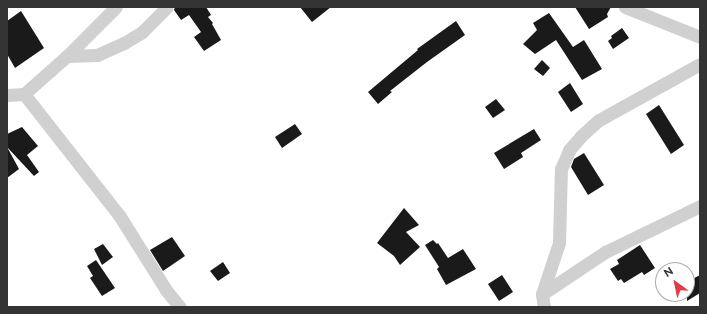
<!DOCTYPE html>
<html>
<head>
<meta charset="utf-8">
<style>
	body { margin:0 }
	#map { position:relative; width:707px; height:314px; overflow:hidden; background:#fff; font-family:Raleway,sans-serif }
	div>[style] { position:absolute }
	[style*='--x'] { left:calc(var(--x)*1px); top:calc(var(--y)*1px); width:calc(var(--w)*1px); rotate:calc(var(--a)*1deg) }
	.building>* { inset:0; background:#1a1a1a }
	.minor>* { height:13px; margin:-6.5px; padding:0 6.5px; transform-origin:6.5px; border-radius:6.5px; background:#d0d0d0 }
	span { translate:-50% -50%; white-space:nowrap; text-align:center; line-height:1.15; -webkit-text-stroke:4px #fff; paint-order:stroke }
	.frame { position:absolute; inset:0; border:8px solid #333; pointer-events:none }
	.north { position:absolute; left:655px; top:262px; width:40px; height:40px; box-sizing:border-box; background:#fff; border:1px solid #adadad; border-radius:50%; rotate:327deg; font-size:11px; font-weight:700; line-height:16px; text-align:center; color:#333 }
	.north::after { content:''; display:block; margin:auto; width:14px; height:18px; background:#e63946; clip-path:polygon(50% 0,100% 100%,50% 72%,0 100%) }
</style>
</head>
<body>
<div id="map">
	<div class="building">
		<div style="clip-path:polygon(175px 7px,206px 7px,211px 15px,208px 17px,213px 23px,212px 24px,221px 40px,204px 51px,194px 37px,201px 32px,189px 15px,181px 20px,174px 10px)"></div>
		<div style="clip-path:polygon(300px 7px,331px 7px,312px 22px)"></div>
		<div style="clip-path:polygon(575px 7px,611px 7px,607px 14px,608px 17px,589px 29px)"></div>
		<div style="clip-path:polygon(21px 11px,44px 48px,15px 68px,7px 54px,7px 21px)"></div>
		<div style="clip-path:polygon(549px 13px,573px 47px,584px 40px,602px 69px,582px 80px,556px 40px,535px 54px,523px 44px,537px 30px,533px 23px)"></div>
		<div style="clip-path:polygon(456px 21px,465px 35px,427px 62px,390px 91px,392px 92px,378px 104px,368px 92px,418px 50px,417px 49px)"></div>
		<div style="clip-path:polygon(622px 28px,629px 38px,613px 49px,608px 41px,612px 38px,611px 36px)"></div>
		<div style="clip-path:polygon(542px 60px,550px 68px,543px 76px,534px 69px)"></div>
		<div style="clip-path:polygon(570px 83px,583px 104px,571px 112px,558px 92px)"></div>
		<div style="clip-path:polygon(496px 99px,505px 110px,493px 118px,485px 107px)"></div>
		<div style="clip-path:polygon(659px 105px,684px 145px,671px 154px,646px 114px)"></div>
		<div style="clip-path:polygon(295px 124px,302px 134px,282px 148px,275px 137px)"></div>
		<div style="clip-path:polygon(22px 127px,38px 146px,27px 155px,39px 172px,34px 176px,7px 147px,7px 134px)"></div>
		<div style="clip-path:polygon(534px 129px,541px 140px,521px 153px,523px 157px,504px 169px,494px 153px)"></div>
		<div style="clip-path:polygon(7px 147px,19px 169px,7px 178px)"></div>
		<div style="clip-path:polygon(584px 153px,604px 185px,588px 195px,571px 167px,574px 159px)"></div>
		<div style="clip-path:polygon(404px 208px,419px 225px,406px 232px,420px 247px,400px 265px,394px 256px,377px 243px)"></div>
		<div style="clip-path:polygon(172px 237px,185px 256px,163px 271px,150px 250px)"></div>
		<div style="clip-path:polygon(433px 240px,437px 244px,438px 243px,448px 258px,463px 249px,476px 269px,446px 285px,437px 269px,439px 267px,425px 245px)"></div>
		<div style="clip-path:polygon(103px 244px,113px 257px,102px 265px,94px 249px)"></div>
		<div style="clip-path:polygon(640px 245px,655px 268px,644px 275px,642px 272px,624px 283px,621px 279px,618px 281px,610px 269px,619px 264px,617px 260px)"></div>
		<div style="clip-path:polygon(96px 260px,115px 288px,102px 296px,90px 278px,93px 276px,87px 266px)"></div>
		<div style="clip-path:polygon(223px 262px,230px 273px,218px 281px,210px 271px)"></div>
		<div style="clip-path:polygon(502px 275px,513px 292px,499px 301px,488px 284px)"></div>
		<div style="clip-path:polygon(700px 275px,700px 293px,687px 301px,687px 282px)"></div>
	</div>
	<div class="minor">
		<div style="--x:625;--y:7;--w:81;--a:21.8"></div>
		<div style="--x:67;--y:56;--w:30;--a:-2"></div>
		<div style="--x:97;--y:55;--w:30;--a:-24"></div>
		<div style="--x:124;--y:43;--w:21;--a:-31"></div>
		<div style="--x:142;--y:32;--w:35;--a:-45"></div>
		<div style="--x:24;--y:94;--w:154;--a:51.9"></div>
		<div style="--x:119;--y:215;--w:89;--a:57.9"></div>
		<div style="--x:166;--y:290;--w:22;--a:51"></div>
		<div style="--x:7;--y:95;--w:17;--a:-3"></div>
		<div style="--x:24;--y:94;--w:57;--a:-41.5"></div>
		<div style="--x:67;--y:56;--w:69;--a:-45"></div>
		<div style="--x:542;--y:294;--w:76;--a:-33.7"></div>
		<div style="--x:605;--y:252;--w:106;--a:-25.8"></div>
		<div style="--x:544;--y:307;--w:13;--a:-99"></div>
		<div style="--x:542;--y:294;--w:54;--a:-71.6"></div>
		<div style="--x:559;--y:243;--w:74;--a:-88.5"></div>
		<div style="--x:561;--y:169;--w:21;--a:-67"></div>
		<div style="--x:569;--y:150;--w:18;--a:-49"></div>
		<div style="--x:581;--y:136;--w:24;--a:-42"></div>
		<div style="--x:599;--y:120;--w:115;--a:-29"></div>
	</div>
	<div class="frame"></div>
	<div class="north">N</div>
</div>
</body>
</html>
